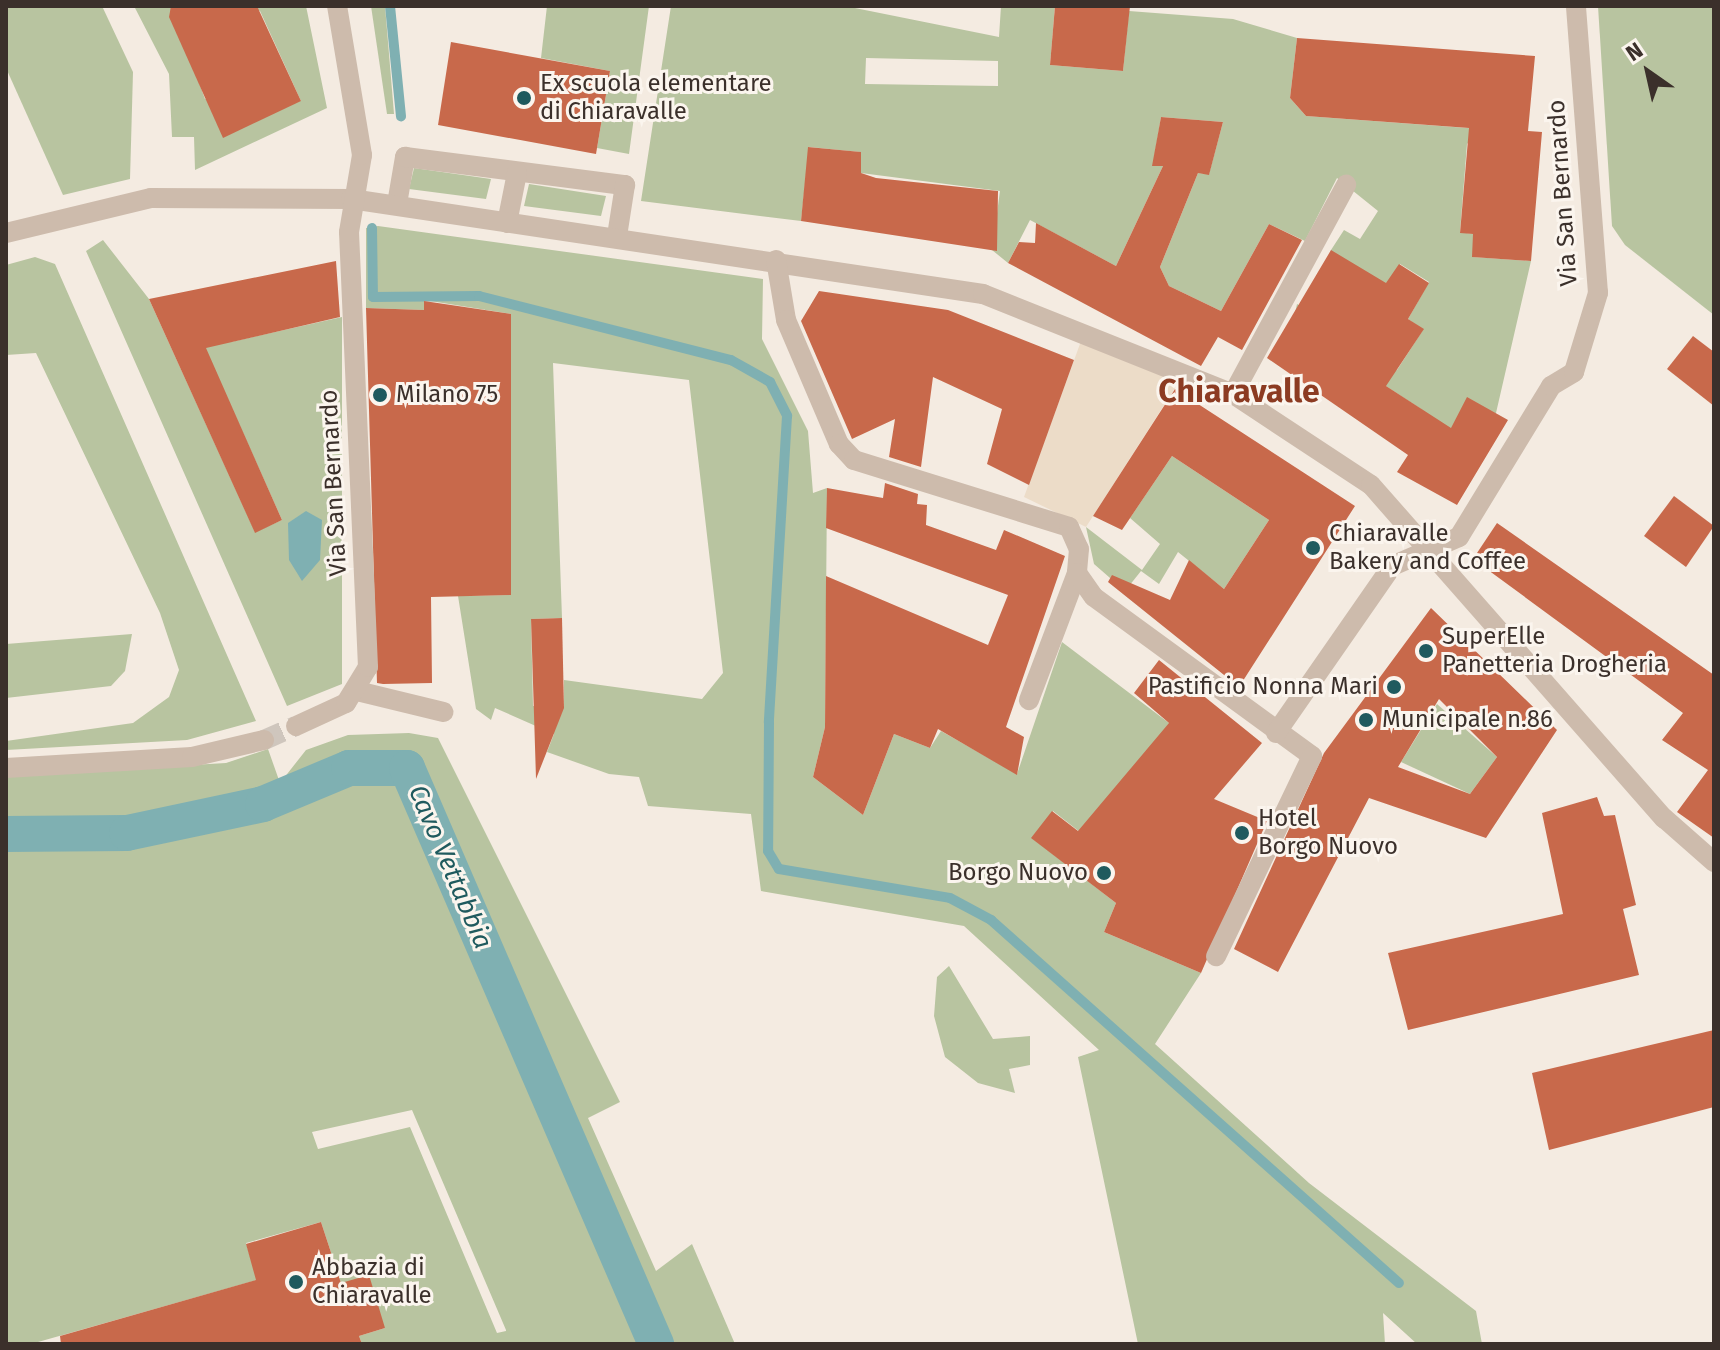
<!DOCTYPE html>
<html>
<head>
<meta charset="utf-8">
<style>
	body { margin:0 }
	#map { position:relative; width:1720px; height:1350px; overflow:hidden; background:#f4ebe1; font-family:"Fira Sans",sans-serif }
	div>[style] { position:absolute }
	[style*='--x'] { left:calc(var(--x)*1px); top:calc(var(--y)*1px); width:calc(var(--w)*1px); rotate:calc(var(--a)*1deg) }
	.green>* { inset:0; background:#b8c4a0 }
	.plaza>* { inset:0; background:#ecdcc8 }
	.water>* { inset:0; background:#7fb0b2 }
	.stream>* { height:10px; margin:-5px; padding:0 5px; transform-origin:5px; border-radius:5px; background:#7fb0b2 }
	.canal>* { height:36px; margin:-18px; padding:0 18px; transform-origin:18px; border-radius:18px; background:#7fb0b2 }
	.building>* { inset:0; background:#c8694b }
	.minor-tunnel>* { height:20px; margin-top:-10px; transform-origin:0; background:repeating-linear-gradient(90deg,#cfc6bd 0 20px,transparent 0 30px) }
	.minor>* { height:20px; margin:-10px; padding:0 10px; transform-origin:10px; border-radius:10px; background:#cdbbac }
	.dots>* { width:22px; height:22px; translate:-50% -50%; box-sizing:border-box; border:4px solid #fbf5ee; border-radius:50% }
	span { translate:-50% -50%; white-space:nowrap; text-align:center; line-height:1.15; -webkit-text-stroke:6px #fbf5ee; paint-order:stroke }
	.poi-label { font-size:24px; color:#3b302b }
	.left { translate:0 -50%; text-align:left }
	.right { translate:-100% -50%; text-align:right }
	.street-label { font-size:24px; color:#3b302b }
	.water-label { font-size:26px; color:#1f5a5e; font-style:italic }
	.district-label { font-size:32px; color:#8c3b22; font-weight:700 }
	.frame { position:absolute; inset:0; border:8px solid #3b302b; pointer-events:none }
	.north { position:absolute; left:1608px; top:32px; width:80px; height:80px; -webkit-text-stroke:6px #fbf5ee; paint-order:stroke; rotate:326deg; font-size:22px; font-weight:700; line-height:32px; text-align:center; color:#3b302b }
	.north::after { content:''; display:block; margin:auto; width:28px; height:36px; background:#3b302b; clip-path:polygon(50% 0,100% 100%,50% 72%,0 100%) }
</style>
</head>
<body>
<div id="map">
	<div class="green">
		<div style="clip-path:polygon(6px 6px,102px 6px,133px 72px,130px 179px,63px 195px,6px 68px)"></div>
		<div style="clip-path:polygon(134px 6px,171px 6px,205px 99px,301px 101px,260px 11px,246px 6px,306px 6px,327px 108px,195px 170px,194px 137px,172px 137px,169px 74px)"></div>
		<div style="clip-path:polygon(371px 6px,385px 6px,394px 114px,387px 114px)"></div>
		<div style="clip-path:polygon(547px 6px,649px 6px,629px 154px,597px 148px,610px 71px,541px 58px)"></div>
		<div style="clip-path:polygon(evenodd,671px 6px,845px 6px,999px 37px,1001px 6px,1055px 6px,1050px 65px,1123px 71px,1129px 11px,1233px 19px,1297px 38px,1290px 98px,1306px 116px,1481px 129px,1467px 144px,1460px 232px,1473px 234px,1473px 257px,1531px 261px,1496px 413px,1445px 441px,1421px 409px,1372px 377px,1397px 370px,1423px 330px,1408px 319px,1429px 282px,1400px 264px,1338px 353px,1293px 323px,1297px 304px,1318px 316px,1331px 250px,1344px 230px,1360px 239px,1378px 211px,1337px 178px,1305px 241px,1269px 224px,1221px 311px,1169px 286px,1160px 267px,1198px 173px,1209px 174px,1223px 122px,1161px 117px,1153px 165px,1163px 166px,1116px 266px,1030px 220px,1008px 263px,992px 250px,1000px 191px,861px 173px,860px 152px,809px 147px,801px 221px,641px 201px,671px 6px,866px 58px,998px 61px,998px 86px,865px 84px,866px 58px)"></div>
		<div style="clip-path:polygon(1598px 6px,1714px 6px,1714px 315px,1625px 245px,1612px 226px)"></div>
		<div style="clip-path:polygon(414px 168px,491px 179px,486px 199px,409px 189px)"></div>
		<div style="clip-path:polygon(529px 184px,606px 196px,601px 216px,524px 206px)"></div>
		<div style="clip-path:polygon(evenodd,378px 226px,763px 279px,762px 339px,808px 431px,813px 493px,827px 488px,825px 727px,813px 777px,863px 815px,894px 734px,930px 748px,941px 731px,1017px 774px,1062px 642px,1169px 723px,1135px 875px,1053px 811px,1032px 838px,1116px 903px,1104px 932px,1201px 973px,1155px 1044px,1309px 1183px,1476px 1311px,1482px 1344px,1417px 1344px,1383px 1313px,1385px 1344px,1138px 1344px,1078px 1057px,1099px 1050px,964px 926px,761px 891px,751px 814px,648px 806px,639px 777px,609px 774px,547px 752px,554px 734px,495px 708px,491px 720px,476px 709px,458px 596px,511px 595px,511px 314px,424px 300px,424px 310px,366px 308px,366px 228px,378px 226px,553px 363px,689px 380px,723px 673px,702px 699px,564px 680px,564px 706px,533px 706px,531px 619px,562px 618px,553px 363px)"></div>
		<div style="clip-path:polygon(103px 240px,149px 299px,255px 532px,282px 520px,201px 339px,231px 342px,342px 317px,342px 684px,287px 706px,86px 251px)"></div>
		<div style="clip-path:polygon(35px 257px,55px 264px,256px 721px,187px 740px,6px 750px,6px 741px,133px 723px,169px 697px,179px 670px,160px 613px,36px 353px,6px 355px,6px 265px)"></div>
		<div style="clip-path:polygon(1172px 456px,1269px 520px,1224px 589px,1178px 552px,1159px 584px,1141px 571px,1125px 591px,1094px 564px,1086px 527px,1142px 570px,1160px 544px,1130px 518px)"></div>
		<div style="clip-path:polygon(132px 634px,125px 671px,111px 686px,6px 698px,6px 644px)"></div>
		<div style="clip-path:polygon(1437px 704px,1497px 757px,1470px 794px,1401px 762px)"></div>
		<div style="clip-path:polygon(evenodd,409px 733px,438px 738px,620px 1102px,588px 1118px,656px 1271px,692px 1244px,735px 1344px,362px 1344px,359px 1336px,385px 1328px,341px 1283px,321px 1222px,246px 1243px,257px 1280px,31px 1344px,6px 1344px,6px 776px,226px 763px,268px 749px,280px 783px,306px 750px,348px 735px,409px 733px,412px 1110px,506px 1330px,506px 1331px,497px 1333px,410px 1127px,318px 1149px,312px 1132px,412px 1110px)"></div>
		<div style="clip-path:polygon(949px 966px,993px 1039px,1030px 1036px,1030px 1065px,1009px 1069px,1015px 1093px,978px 1083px,945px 1057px,934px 1016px,937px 977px)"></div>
	</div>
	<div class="plaza">
		<div style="clip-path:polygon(1084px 333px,1172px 368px,1165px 380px,1177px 385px,1086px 527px,1024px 497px)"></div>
	</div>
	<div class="water">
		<div style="clip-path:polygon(306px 511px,322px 520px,320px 560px,302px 581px,289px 560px,288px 523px)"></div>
	</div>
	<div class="stream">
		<div style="--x:390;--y:6;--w:111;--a:84.3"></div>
		<div style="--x:372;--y:228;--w:69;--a:89.2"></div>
		<div style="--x:373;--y:297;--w:106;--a:-0.5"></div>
		<div style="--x:479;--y:296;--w:260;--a:14.3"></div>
		<div style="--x:731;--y:360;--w:45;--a:29.4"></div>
		<div style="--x:770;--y:382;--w:38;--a:63"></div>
		<div style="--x:787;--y:416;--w:307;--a:93.4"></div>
		<div style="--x:769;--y:722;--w:129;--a:90.4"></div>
		<div style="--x:768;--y:851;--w:21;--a:59"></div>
		<div style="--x:779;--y:869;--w:173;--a:9.6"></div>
		<div style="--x:950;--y:898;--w:47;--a:28.2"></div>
		<div style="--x:991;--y:920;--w:546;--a:41.66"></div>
	</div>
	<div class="canal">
		<div style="--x:6;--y:834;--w:121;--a:-0.5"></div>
		<div style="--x:127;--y:833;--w:139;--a:-12"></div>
		<div style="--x:263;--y:804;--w:93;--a:-22.7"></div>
		<div style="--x:349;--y:768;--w:58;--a:0"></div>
		<div style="--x:407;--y:768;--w:628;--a:66.62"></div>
	</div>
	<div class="building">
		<div style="clip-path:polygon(171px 6px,257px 6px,301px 101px,223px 138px,169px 17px)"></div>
		<div style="clip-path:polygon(1055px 6px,1130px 6px,1123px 71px,1050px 65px)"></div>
		<div style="clip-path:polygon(1297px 38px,1535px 56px,1528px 131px,1542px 132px,1531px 261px,1472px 257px,1473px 234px,1460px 233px,1469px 128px,1306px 116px,1290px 98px)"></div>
		<div style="clip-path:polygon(451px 42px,610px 71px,596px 154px,438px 125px)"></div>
		<div style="clip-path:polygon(1161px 117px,1223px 122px,1209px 175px,1198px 173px,1160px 267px,1169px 286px,1221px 311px,1269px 224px,1302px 240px,1242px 350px,1218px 337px,1201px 366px,1008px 263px,1019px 242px,1035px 243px,1036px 223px,1116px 266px,1163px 166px,1152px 166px)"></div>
		<div style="clip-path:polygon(808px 147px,861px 152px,861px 173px,876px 178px,998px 191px,997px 251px,801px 221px)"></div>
		<div style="clip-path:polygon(1331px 250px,1386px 283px,1399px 264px,1429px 283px,1408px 319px,1424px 329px,1386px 386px,1451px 428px,1467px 397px,1508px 420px,1457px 505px,1397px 472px,1408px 455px,1267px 358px)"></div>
		<div style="clip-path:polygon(336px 261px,340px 317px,206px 348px,282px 520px,255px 533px,149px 299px)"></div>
		<div style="clip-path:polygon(819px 291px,948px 310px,1074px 360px,1029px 485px,987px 464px,1002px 409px,933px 377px,921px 467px,889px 457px,895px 419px,852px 439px,801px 321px)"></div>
		<div style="clip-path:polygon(424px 301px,511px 314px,511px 595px,431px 597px,432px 683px,383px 684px,377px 683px,366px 308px,424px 310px)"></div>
		<div style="clip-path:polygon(1693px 336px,1714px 352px,1714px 406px,1667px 369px)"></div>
		<div style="clip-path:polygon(1175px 389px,1355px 506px,1239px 687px,1108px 582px,1112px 575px,1170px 600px,1189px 560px,1224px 589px,1269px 520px,1172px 456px,1122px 530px,1093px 516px)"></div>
		<div style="clip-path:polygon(885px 483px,918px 494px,917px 504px,927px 505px,926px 525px,996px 550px,1004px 530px,1065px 556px,1006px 727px,1024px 737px,1017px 775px,938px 729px,930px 748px,894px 734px,863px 815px,813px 777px,825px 727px,826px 576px,988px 645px,1008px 595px,826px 528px,827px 488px,883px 498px)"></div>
		<div style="clip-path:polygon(1674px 496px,1714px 526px,1686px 567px,1644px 536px)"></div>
		<div style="clip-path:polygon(1497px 523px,1714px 675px,1714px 838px,1677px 812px,1708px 770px,1662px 740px,1683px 713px,1473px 559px)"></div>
		<div style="clip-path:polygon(evenodd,1431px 608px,1557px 730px,1486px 838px,1369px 798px,1278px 972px,1234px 949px,1324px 753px,1431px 608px,1439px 699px,1497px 757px,1470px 794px,1398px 767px,1439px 699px)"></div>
		<div style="clip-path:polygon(562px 618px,564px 708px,536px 779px,531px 619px)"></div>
		<div style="clip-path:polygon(1159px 660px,1262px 743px,1214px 799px,1267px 821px,1201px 973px,1104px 932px,1116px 903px,1031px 838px,1052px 811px,1078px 831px,1169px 723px,1134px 693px)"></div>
		<div style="clip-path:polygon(1597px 797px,1604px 816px,1615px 815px,1636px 905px,1623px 909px,1639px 975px,1408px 1030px,1388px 953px,1563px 914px,1542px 813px)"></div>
		<div style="clip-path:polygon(1714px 1030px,1714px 1107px,1549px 1150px,1532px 1073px)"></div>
		<div style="clip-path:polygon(321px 1222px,341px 1283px,369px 1275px,385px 1328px,359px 1336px,362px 1344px,61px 1344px,60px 1336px,256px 1280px,246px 1244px)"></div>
	</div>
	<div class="minor-tunnel">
		<div style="--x:264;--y:740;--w:35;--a:-24"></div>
	</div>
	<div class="minor">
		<div style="--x:397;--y:204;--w:48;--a:-80.3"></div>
		<div style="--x:405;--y:157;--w:222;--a:7.3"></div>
		<div style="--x:625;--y:185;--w:52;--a:98.9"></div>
		<div style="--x:507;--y:223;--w:51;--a:-78.7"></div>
		<div style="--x:6;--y:233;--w:149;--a:-13.6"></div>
		<div style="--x:151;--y:198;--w:200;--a:0.3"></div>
		<div style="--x:351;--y:199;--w:639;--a:8.55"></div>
		<div style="--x:983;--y:294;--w:269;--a:21.8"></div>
		<div style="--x:1233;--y:394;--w:165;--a:33.4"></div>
		<div style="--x:1371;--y:485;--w:444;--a:48.7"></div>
		<div style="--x:1664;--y:818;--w:67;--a:41.3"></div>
		<div style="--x:776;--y:260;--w:61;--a:80.5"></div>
		<div style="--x:786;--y:320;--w:135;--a:66.9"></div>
		<div style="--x:839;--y:444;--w:22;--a:47"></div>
		<div style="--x:854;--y:460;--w:225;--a:17.3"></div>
		<div style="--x:1069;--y:527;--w:24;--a:66"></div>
		<div style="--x:1079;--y:549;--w:24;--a:95"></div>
		<div style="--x:1077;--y:573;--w:136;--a:110.7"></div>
		<div style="--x:1233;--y:394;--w:238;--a:-61.6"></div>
		<div style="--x:1077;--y:573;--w:29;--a:55"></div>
		<div style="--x:1094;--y:597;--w:270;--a:36.1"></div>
		<div style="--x:1312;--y:756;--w:222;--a:115.6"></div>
		<div style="--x:357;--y:691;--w:89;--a:13.7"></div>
		<div style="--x:296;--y:726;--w:55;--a:-24.7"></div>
		<div style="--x:346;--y:703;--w:42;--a:-58.6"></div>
		<div style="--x:368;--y:667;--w:435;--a:-92.5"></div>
		<div style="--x:349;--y:232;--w:78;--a:-80.4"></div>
		<div style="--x:362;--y:155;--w:151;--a:-99.5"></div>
		<div style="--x:1276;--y:733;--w:203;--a:-55.2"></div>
		<div style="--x:1392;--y:566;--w:73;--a:-23.4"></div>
		<div style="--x:1459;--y:537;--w:177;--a:-58.6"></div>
		<div style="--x:1551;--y:386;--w:27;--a:-31"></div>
		<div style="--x:1574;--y:372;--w:83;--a:-73.1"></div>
		<div style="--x:1598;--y:293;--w:288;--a:-94.4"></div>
		<div style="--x:6;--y:768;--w:186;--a:-3.4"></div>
		<div style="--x:192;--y:757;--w:74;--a:-13.3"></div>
	</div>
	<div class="dots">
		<div style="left:524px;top:98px;background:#1f5a5e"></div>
		<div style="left:380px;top:395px;background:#1f5a5e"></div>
		<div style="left:1313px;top:548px;background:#1f5a5e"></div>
		<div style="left:1426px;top:651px;background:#1f5a5e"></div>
		<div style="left:1394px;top:687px;background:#1f5a5e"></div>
		<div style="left:1366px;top:720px;background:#1f5a5e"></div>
		<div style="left:1242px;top:833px;background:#1f5a5e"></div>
		<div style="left:1104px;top:873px;background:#1f5a5e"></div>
		<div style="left:296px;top:1282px;background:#1f5a5e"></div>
	</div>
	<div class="poi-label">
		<span class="left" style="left:540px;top:98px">Ex scuola elementare<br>di Chiaravalle</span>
		<span class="left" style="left:396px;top:395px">Milano 75</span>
		<span class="left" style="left:1329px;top:548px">Chiaravalle<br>Bakery and Coffee</span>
		<span class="left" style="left:1442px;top:651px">SuperElle<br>Panetteria Drogheria</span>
		<span class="right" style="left:1378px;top:687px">Pastificio Nonna Mari</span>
		<span class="left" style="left:1382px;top:720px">Municipale n.86</span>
		<span class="left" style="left:1258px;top:833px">Hotel<br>Borgo Nuovo</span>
		<span class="right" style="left:1088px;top:873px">Borgo Nuovo</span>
		<span class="left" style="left:312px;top:1282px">Abbazia di<br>Chiaravalle</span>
	</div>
	<div class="street-label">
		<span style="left:1563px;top:193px;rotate:-94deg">Via San Bernardo</span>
		<span style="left:334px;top:483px;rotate:-93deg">Via San Bernardo</span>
	</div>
	<div class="water-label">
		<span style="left:450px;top:867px;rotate:67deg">Cavo Vettabbia</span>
	</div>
	<div class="district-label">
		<span style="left:1239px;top:391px">Chiaravalle</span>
	</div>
	<div class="frame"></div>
	<div class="north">N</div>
</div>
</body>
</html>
